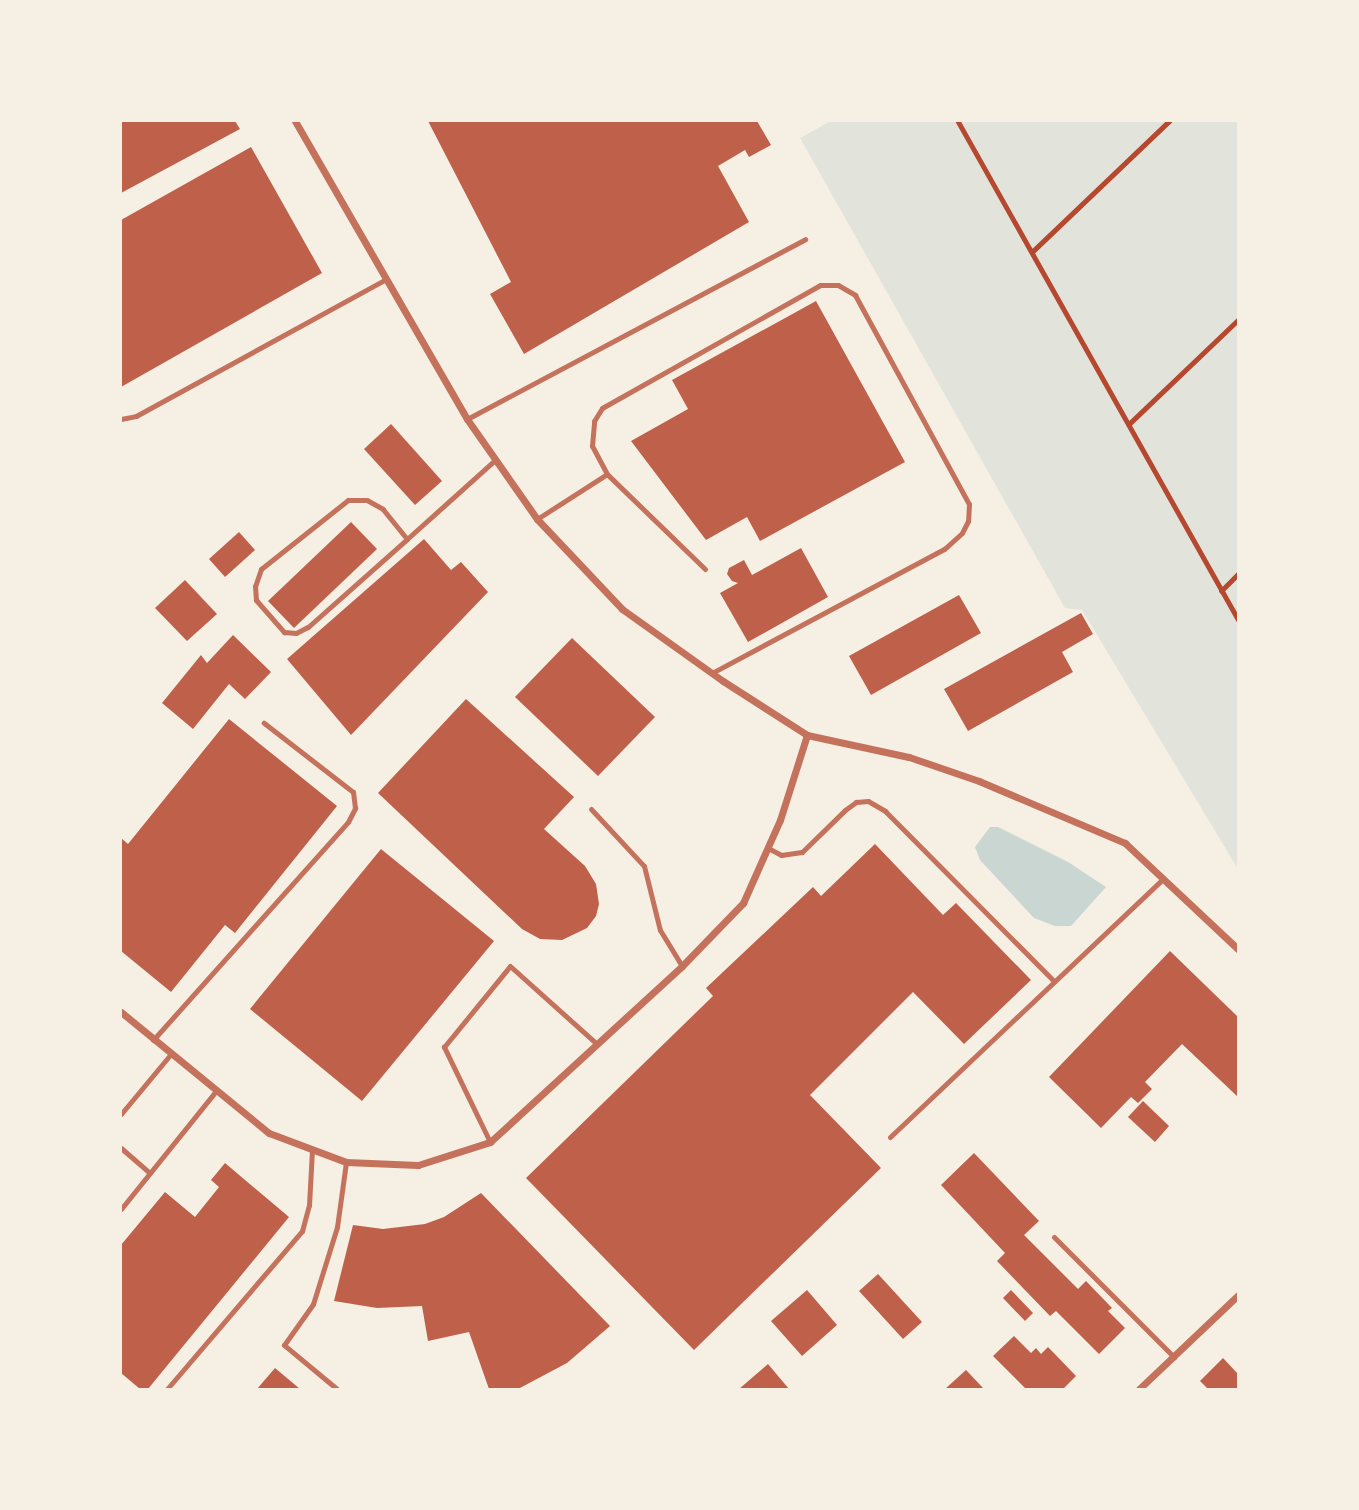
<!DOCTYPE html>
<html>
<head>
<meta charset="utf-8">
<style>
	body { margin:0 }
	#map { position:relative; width:1359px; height:1510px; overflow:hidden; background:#f6efe4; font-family:Jost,sans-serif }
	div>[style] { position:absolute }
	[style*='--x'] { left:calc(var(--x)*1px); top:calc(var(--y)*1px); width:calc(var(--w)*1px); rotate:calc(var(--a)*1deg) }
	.green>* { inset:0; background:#e2e4dc }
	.water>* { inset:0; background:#c9d6d2 }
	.building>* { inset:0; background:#bf614a }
	.path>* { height:4.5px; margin:-2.25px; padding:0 2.25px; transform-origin:2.25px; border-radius:2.25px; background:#b5482f }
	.service>* { height:5px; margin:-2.5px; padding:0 2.5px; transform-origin:2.5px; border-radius:2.5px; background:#c5725c }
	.minor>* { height:7px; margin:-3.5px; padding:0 3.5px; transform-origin:3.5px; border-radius:3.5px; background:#c5725c }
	span { translate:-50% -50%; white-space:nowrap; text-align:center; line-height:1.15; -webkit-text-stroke:5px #f6efe4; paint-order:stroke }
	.frame { position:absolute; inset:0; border:122px solid #f6efe4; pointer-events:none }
</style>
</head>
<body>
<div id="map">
	<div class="green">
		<div style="clip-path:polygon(831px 121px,1238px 121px,1238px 869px,1082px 610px,1065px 608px,800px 138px)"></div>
	</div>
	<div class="water">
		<div style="clip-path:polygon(990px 827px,998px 827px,1068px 862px,1106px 887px,1071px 926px,1055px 926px,1034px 918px,980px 860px,975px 847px)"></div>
	</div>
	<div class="building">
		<div style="clip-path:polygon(121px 121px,235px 121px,240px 129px,121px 193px)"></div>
		<div style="clip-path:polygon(428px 121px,757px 121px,771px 145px,749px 157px,745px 150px,718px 166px,749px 222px,524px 354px,490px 294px,511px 282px)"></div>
		<div style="clip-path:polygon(251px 147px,322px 273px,121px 387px,121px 220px)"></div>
		<div style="clip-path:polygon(816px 301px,905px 462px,760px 541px,747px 517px,706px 540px,631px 441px,688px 409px,672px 380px)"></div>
		<div style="clip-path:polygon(391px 424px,442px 481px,415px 505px,364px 449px)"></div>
		<div style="clip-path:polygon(351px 522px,377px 549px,294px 628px,268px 601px)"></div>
		<div style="clip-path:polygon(239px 532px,255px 550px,225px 577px,209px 559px)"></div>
		<div style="clip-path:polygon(424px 539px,451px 570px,461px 562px,488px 592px,351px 735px,287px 659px)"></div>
		<div style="clip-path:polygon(801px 548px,828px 597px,748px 642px,720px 593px,738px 583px,732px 581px,727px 574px,729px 568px,744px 560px,752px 575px)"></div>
		<div style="clip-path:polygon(185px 580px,217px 614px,187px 641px,155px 608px)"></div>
		<div style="clip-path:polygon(959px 595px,981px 633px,871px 695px,849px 656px)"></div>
		<div style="clip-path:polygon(1081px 613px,1093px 634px,1062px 652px,1073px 672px,968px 731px,944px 689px)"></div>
		<div style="clip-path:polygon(233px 635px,271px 672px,245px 699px,229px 684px,193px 729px,162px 703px,201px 655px,207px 663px)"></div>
		<div style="clip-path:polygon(572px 638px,655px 717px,598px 776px,515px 697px)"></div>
		<div style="clip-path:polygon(466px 699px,574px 797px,544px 829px,585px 866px,596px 884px,599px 904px,596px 916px,587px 928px,562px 940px,540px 939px,522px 929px,378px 793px)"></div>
		<div style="clip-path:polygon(229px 719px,337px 806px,235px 933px,225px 925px,171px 992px,121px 951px,121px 838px,128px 844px)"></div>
		<div style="clip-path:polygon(875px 844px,943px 915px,956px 903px,1031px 980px,964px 1044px,913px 992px,810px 1095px,881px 1168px,694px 1350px,526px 1178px,713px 996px,706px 988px,813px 887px,821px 896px)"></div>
		<div style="clip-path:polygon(381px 849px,494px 941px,362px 1101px,250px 1009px)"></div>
		<div style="clip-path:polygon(1170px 951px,1238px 1017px,1238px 1097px,1182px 1044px,1145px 1082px,1152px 1089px,1138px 1103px,1131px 1097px,1101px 1128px,1049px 1077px)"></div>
		<div style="clip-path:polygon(1143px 1101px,1169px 1126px,1155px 1142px,1128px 1117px)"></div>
		<div style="clip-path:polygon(974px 1153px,1039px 1221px,1024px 1235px,1078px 1289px,1086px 1281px,1112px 1308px,1108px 1311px,1125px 1328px,1099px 1354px,1056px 1311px,1050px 1316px,997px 1261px,1005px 1253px,941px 1185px)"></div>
		<div style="clip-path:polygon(225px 1163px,289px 1217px,148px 1389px,140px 1389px,121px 1373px,121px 1245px,165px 1192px,195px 1217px,219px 1187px,211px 1180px)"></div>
		<div style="clip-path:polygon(481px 1193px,610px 1326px,567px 1363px,518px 1389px,489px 1389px,469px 1332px,428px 1341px,422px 1306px,377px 1308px,334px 1301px,353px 1225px,383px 1229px,425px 1224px,444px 1217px)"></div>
		<div style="clip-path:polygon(878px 1274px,922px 1322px,903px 1339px,859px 1291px)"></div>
		<div style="clip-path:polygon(807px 1290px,837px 1325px,802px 1356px,771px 1321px)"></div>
		<div style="clip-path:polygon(1011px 1290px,1033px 1313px,1025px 1321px,1003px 1298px)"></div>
		<div style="clip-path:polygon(1014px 1336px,1031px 1353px,1036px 1348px,1041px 1354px,1048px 1347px,1076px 1376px,1063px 1389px,1026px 1389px,993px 1356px)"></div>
		<div style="clip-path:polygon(1223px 1358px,1238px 1374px,1238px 1388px,1208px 1389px,1200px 1381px)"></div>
		<div style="clip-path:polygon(768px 1364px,789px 1389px,739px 1389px)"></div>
		<div style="clip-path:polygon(275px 1368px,300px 1389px,257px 1389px)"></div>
		<div style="clip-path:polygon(966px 1370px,984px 1389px,945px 1389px)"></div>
	</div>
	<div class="path">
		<div style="--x:958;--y:121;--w:571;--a:60.65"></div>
		<div style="--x:1032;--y:252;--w:190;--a:-43.7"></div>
		<div style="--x:1129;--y:424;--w:151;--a:-43.7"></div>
		<div style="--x:1221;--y:591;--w:24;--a:-45"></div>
	</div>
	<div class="service">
		<div style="--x:121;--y:419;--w:15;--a:-11"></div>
		<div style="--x:136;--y:416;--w:285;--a:-28.7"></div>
		<div style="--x:467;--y:419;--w:383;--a:-28"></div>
		<div style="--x:537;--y:519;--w:83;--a:-32.7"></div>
		<div style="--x:407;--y:539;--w:38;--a:-129"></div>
		<div style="--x:383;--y:509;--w:18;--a:-151"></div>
		<div style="--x:367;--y:500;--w:19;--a:180"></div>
		<div style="--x:348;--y:500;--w:111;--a:141.6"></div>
		<div style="--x:261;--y:569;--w:18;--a:109"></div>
		<div style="--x:255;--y:586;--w:14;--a:86"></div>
		<div style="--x:256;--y:600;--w:43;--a:48.8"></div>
		<div style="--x:284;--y:632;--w:12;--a:5"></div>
		<div style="--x:296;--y:633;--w:13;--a:-27"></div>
		<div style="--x:308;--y:627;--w:132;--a:-41.6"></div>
		<div style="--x:407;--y:539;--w:118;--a:-41.9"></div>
		<div style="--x:705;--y:569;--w:136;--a:-135.9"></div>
		<div style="--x:607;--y:474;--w:32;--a:-118"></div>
		<div style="--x:592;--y:446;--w:25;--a:-85"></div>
		<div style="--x:594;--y:421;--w:15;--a:-58"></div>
		<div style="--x:602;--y:408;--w:250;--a:-29.4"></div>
		<div style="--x:820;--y:285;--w:18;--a:0"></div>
		<div style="--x:838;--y:285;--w:20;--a:30"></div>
		<div style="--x:855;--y:295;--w:238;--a:61.4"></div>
		<div style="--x:969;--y:504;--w:17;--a:93"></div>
		<div style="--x:968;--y:521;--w:13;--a:117"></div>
		<div style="--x:962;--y:533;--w:24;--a:138"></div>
		<div style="--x:944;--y:549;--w:263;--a:151.9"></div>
		<div style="--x:591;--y:809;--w:78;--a:47.1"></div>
		<div style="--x:644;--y:866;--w:66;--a:76"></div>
		<div style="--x:660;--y:930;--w:42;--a:58.6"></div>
		<div style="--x:768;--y:848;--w:15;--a:28"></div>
		<div style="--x:781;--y:855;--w:21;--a:-8"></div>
		<div style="--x:802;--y:852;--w:60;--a:-44.3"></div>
		<div style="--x:845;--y:810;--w:14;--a:-36"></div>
		<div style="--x:856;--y:802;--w:12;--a:-5"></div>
		<div style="--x:868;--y:801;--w:20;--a:30"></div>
		<div style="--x:885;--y:811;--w:240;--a:45.2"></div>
		<div style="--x:153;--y:1040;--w:292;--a:-48.2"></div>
		<div style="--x:348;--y:822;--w:16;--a:-63"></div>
		<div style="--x:355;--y:808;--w:16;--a:-97"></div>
		<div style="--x:353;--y:792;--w:113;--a:-142.2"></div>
		<div style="--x:121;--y:1114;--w:77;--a:-50.3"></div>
		<div style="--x:890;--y:1137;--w:376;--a:-43.4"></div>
		<div style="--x:490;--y:1142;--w:106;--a:-115.8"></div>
		<div style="--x:444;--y:1047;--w:104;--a:-50.8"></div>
		<div style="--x:510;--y:966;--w:117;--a:41.9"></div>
		<div style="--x:121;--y:1148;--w:38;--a:41"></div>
		<div style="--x:121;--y:1209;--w:151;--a:-51.2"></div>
		<div style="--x:1054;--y:1237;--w:170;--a:45"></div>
		<div style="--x:167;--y:1389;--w:208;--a:-49.5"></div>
		<div style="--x:302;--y:1231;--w:27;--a:-75"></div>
		<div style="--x:309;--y:1205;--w:56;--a:-86.9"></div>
		<div style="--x:337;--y:1389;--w:69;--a:-140.3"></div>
		<div style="--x:284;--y:1345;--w:50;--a:-54.7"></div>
		<div style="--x:313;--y:1304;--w:81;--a:-72.7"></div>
		<div style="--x:337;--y:1227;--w:66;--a:-82.1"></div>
	</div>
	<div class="minor">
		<div style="--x:295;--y:121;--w:344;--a:60"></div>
		<div style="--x:467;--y:419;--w:122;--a:55"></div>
		<div style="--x:537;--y:519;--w:124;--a:46.6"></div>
		<div style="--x:622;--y:609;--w:124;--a:35.5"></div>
		<div style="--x:723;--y:681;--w:100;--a:32.7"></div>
		<div style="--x:807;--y:735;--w:104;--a:12.2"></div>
		<div style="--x:909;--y:757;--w:74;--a:18.9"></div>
		<div style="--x:979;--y:781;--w:159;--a:23"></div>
		<div style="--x:1125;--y:843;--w:155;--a:43.2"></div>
		<div style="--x:121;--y:1012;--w:191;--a:39.3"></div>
		<div style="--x:269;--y:1133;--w:82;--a:20.6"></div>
		<div style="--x:346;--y:1162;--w:72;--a:2.4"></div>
		<div style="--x:418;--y:1165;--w:76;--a:-17.7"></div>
		<div style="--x:490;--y:1142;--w:260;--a:-42.5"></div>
		<div style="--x:682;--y:966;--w:88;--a:-45.9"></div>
		<div style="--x:743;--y:903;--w:91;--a:-66"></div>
		<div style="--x:780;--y:820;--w:89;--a:-72.4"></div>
		<div style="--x:1139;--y:1389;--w:137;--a:-43.5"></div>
	</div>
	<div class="frame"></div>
</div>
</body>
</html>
